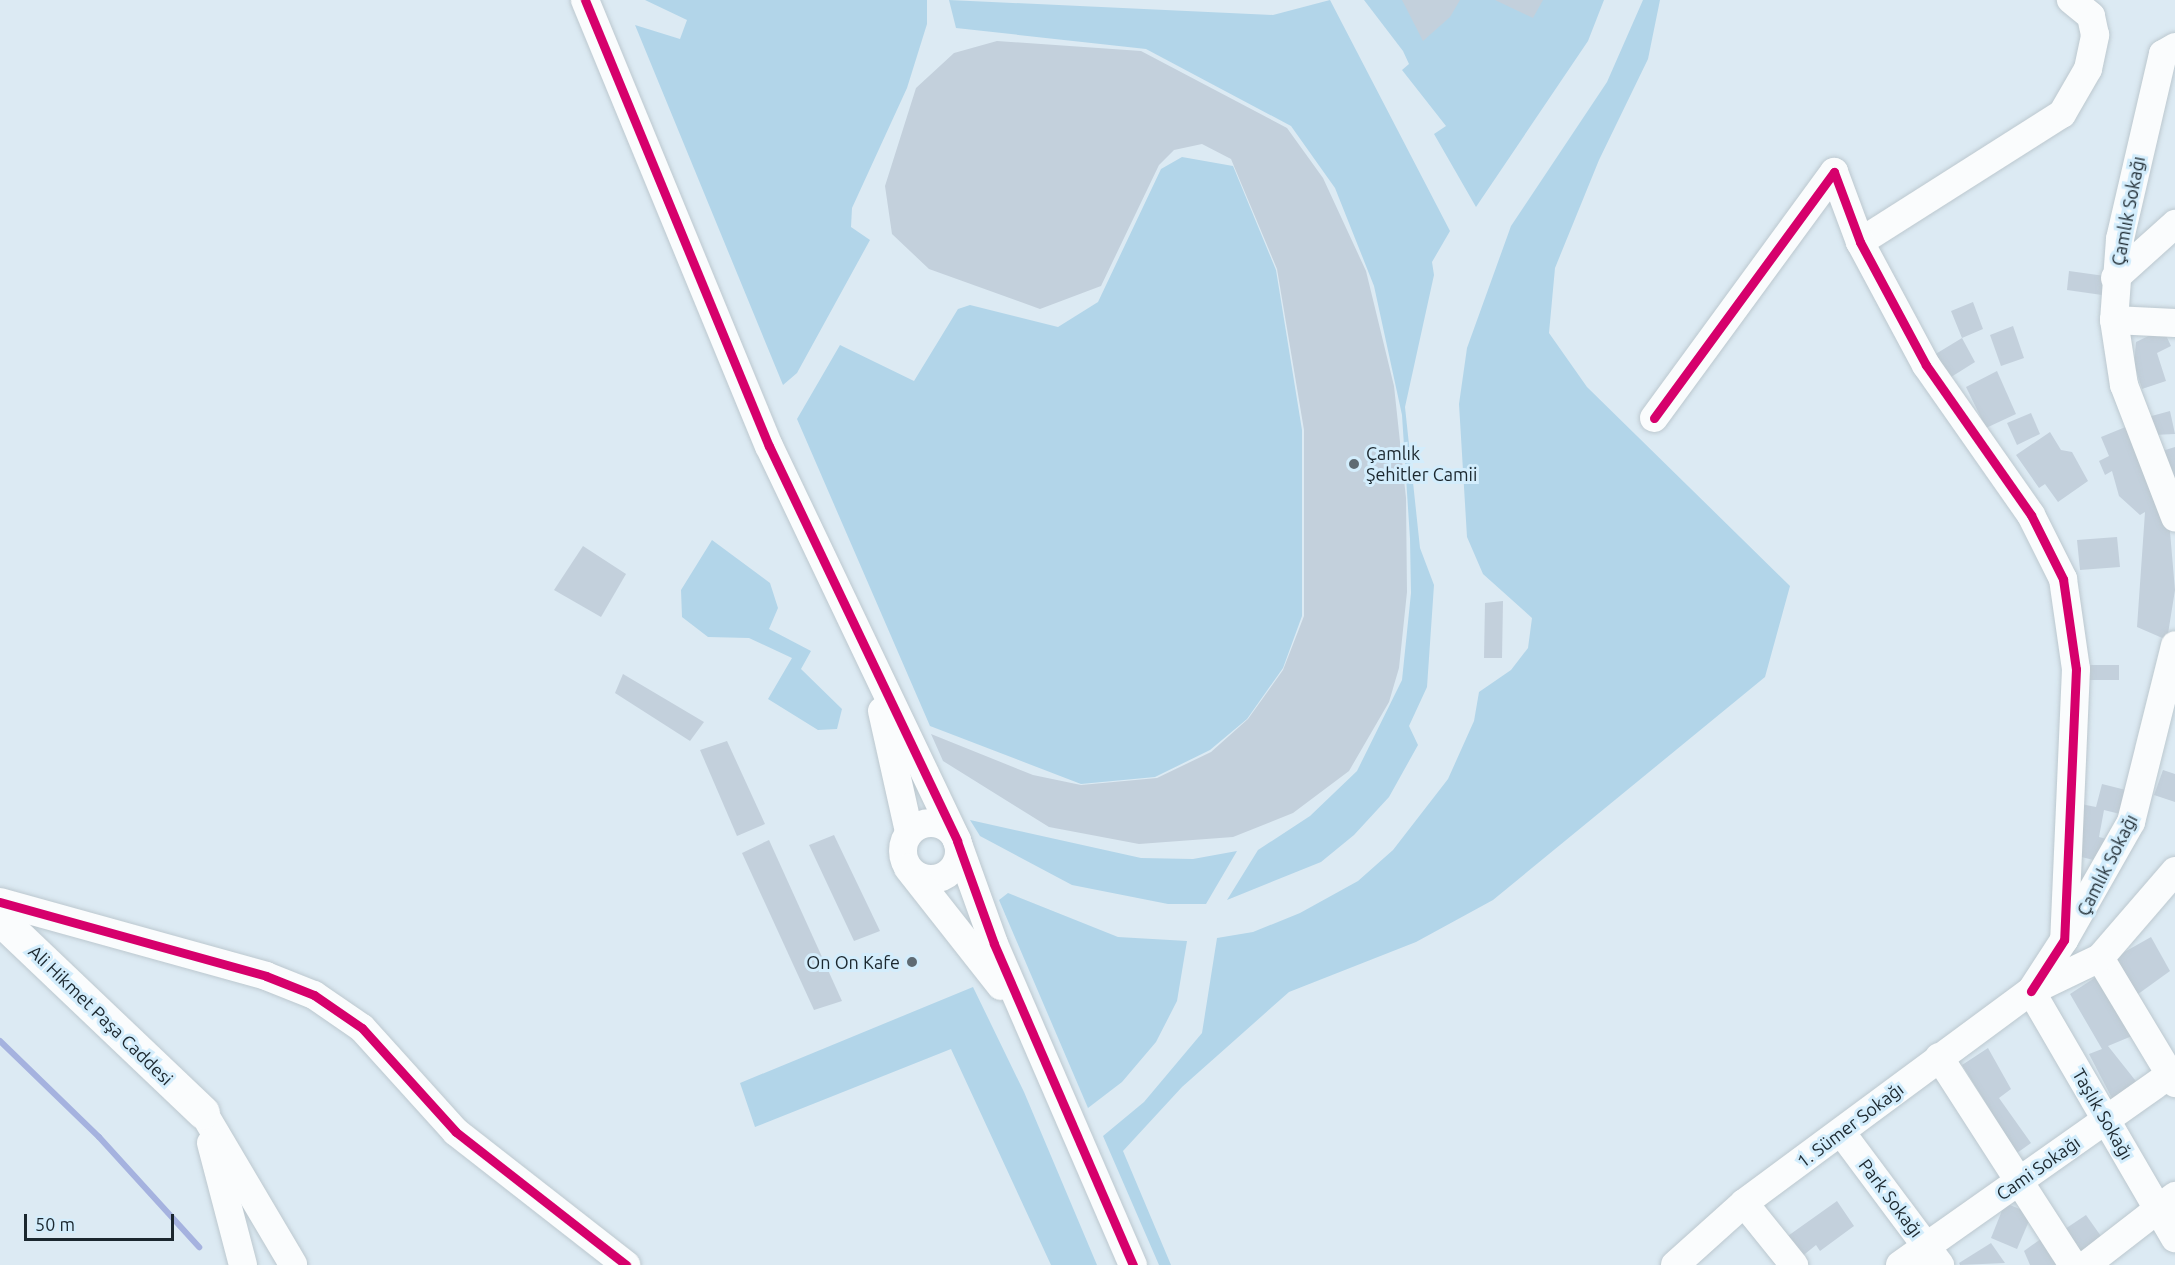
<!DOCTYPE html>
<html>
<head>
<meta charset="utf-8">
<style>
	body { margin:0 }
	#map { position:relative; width:2175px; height:1265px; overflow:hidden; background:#dceaf3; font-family:Ubuntu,sans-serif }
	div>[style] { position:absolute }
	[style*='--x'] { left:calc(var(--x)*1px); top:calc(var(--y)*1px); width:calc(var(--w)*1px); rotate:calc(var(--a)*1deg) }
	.green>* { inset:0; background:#b2d5e9 }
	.stream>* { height:6px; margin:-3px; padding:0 3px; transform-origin:3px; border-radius:3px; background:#a5b2df }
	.building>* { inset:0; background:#c3d0dc }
	.roads { filter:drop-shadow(0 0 2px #bcc8cf) drop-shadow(0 0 2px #bcc8cf) }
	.minor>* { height:28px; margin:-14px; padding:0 14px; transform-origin:14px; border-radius:14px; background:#fafcfd }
	.minor>.ring { margin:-14px; padding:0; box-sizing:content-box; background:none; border:28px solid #fafcfd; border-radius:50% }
	.major>* { height:33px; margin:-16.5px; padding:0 16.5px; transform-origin:16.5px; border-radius:16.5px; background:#fafcfd }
	.cycleway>* { height:9px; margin:-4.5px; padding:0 4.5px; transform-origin:4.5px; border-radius:4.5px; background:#d6006c }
	.dots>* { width:16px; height:16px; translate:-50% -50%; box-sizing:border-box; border:3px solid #d3edfc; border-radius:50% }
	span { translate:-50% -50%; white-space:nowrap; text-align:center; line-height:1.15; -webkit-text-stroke:6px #d3edfc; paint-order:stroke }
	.street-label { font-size:18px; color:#1b272e }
	.poi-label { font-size:18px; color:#1b272e }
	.left { translate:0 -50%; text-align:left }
	.right { translate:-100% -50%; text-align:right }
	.scale { position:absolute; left:24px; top:1214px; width:150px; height:27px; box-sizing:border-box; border:3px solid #1b272e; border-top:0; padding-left:8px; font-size:18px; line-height:21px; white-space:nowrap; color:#1b272e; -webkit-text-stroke:4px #d3edfc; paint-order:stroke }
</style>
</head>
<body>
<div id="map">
	<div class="green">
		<div style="clip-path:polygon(645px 0,927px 0,927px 24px,907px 88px,852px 208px,851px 227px,870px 240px,797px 373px,783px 385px,635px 25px,680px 39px,687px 20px)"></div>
		<div style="clip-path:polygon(949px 0,1273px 15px,1330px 0,1450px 231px,1432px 262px,1434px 275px,1405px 407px,1420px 548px,1434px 585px,1427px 687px,1409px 726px,1418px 745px,1389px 797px,1354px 835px,1321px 862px,1227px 900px,1258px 850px,1310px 816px,1357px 771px,1402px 680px,1411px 593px,1410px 539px,1402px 415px,1374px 286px,1335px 188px,1291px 126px,1146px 49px,956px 28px)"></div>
		<div style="clip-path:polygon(1364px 0,1604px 0,1588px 41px,1476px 207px,1434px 134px,1446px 126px,1402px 70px,1409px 64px,1403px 51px)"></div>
		<div style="clip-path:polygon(1643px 0,1660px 0,1648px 59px,1599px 160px,1555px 268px,1549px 333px,1587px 387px,1790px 586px,1765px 677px,1493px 900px,1416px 942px,1289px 992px,1182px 1087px,1123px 1151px,1171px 1265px,1159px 1265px,1103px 1136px,1144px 1102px,1202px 1033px,1217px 938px,1253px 932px,1300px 913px,1358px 881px,1393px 850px,1448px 779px,1474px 721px,1479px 692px,1511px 670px,1528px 648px,1532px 618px,1483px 574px,1467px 537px,1459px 404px,1467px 348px,1511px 226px,1607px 82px)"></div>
		<div style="clip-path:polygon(1182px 157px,1233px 166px,1276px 270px,1302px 430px,1302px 616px,1283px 668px,1247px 719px,1210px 750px,1155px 777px,1081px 784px,930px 726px,797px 419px,840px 345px,914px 381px,958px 309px,970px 305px,1058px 327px,1098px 302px,1161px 169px)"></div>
		<div style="clip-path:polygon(712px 540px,770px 583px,778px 608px,769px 629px,811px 651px,801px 669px,842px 709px,837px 729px,818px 730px,768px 699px,792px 658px,749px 638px,708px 637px,682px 617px,681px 590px)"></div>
		<div style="clip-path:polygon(970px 820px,1141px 858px,1193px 859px,1237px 851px,1206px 904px,1168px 904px,1072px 885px,980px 836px)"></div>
		<div style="clip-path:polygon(1008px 893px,1118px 937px,1187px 941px,1177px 1001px,1156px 1042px,1122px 1082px,1088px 1108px,999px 900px)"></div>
		<div style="clip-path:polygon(973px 987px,1024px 1092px,1097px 1265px,1051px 1265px,951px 1049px,755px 1127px,740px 1083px)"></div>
	</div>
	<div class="stream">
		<div style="--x:0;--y:1041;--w:138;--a:44.1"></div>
		<div style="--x:99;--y:1137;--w:149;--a:47.7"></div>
	</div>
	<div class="building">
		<div style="clip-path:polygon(1402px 0,1460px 0,1450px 17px,1423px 41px)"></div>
		<div style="clip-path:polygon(1495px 0,1543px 0,1533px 18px)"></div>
		<div style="clip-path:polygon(997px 41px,1141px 51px,1287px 128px,1323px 178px,1366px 271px,1394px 386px,1406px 498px,1407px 592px,1399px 668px,1389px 702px,1349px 771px,1293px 813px,1233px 837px,1139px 844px,1049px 827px,943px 761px,931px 734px,1033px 775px,1081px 785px,1157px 778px,1211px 752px,1248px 719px,1283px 670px,1304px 616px,1304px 430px,1277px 269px,1231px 159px,1202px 144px,1174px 150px,1159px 165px,1101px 286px,1040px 309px,929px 269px,892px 234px,885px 186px,916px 88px,954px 53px)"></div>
		<div style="clip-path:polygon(2069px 271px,2105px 276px,2102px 295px,2067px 290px)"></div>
		<div style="clip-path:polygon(1973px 302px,1983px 329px,1962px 338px,1975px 362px,1948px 379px,1934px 355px,1962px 338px,1951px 311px)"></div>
		<div style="clip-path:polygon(2013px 326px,2024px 358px,2001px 366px,1990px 335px)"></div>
		<div style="clip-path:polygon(2163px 329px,2171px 346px,2157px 353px,2166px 381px,2142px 389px,2134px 364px,2136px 342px)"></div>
		<div style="clip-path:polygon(1997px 371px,2016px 414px,1986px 428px,1966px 387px)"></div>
		<div style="clip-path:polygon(2170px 411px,2175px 434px,2153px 435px,2148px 417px)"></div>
		<div style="clip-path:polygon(2031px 413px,2040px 434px,2017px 445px,2007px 423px)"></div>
		<div style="clip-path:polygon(2128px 426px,2169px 520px,2175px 590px,2167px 640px,2137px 627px,2145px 512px,2140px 515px,2119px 496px,2112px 471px,2105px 475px,2099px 461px,2109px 456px,2101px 437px)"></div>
		<div style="clip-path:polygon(2050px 432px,2061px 450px,2072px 452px,2088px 481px,2058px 502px,2045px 484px,2039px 488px,2016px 455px)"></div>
		<div style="clip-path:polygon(2175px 447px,2175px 481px,2159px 452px)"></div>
		<div style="clip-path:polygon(2117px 537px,2120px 567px,2080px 570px,2077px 540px)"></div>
		<div style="clip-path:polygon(583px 546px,626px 574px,601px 617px,554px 590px)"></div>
		<div style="clip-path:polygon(1503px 601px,1502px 658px,1484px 658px,1485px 603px)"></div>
		<div style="clip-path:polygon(2087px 665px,2119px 665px,2119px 680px,2088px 680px)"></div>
		<div style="clip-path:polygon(623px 674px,704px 722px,690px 741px,615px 693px)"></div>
		<div style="clip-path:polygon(727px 741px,765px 824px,737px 836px,700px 750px)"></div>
		<div style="clip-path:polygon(2163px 770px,2175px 774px,2175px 802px,2154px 795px)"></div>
		<div style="clip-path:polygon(2102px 784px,2130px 791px,2124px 815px,2104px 810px,2099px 837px,2107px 839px,2102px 862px,2073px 855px,2081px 804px,2096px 807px)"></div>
		<div style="clip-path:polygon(834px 835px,880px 931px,854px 941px,809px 845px)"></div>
		<div style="clip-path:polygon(769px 840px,842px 1001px,814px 1010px,742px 853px)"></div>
		<div style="clip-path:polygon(2151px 937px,2170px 971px,2134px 997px,2112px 959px)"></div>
		<div style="clip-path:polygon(2096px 977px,2132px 1036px,2108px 1046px,2139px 1085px,2114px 1102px,2089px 1054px,2102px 1049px,2070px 994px)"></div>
		<div style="clip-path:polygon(1988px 1048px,2011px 1089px,1999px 1098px,2031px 1143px,2017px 1153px,1962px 1065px)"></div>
		<div style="clip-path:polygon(1837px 1201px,1854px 1226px,1820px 1251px,1816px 1245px,1800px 1258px,1785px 1238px)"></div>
		<div style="clip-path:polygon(2005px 1203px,2032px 1214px,2017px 1249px,1991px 1238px)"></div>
		<div style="clip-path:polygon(2086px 1215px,2103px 1239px,2082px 1253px,2065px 1229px)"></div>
		<div style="clip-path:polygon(2045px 1236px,2065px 1265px,2030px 1265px,2024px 1251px)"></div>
		<div style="clip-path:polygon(1991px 1243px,2005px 1263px,1960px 1265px,1959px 1263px)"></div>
	</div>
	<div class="roads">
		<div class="minor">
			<div style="--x:585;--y:0;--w:482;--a:67.6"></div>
			<div style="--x:769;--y:446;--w:437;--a:64.5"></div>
			<div style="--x:957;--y:841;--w:109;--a:70.2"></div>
			<div style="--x:994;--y:944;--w:350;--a:66.6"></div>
			<div style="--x:2175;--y:47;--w:14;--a:150"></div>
			<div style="--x:2163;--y:54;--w:190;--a:103.1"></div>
			<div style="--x:2120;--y:239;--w:81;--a:94.2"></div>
			<div style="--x:2114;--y:320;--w:66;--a:81.3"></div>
			<div style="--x:2124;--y:385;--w:142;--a:68.9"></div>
			<div style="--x:1860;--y:242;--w:239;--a:-32.4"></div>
			<div style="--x:2062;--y:114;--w:52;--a:-60"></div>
			<div style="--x:2088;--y:69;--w:35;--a:-78"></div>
			<div style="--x:2095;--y:35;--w:19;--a:-102"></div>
			<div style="--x:2091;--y:16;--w:26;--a:-141"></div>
			<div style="--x:2115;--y:278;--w:81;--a:-42"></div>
			<div style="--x:2114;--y:320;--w:61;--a:2.8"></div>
			<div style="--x:1654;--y:418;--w:305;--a:-53.8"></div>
			<div style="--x:1834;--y:172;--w:75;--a:69.6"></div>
			<div style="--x:1860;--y:242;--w:140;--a:61.8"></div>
			<div style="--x:1926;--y:365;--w:183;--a:55"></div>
			<div style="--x:2031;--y:515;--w:72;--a:63.4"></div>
			<div style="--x:2063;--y:579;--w:91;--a:81.8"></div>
			<div style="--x:2076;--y:669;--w:271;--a:92.5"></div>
			<div style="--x:2064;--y:940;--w:61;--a:122.9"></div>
			<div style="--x:882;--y:711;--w:124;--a:77.4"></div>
			<div class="ring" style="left:903px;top:823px;width:28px;height:28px"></div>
			<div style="--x:908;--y:868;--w:150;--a:51.8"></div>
			<div style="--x:0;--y:902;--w:276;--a:15.5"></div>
			<div style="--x:266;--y:976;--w:52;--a:21.6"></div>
			<div style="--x:314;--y:995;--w:58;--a:34.5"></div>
			<div style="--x:362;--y:1028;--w:140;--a:47.9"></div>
			<div style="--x:456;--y:1132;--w:216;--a:38"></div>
			<div style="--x:2064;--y:940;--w:136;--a:-60.4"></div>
			<div style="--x:2131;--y:822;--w:182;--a:-76"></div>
			<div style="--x:2100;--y:958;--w:146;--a:59"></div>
			<div style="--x:2031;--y:991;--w:286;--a:59.8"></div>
			<div style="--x:1939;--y:1057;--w:247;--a:57.2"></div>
			<div style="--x:203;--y:1112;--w:177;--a:59.4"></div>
			<div style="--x:1841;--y:1132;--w:166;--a:53.3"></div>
			<div style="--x:211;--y:1143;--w:126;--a:75.3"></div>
			<div style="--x:1744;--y:1203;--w:80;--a:51.1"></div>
			<div style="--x:1675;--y:1265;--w:93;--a:-41.9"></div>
			<div style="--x:1744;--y:1203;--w:357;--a:-36.5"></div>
			<div style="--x:2031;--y:991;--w:76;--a:-25.6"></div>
			<div style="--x:2100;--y:958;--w:115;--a:-49.2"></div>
			<div style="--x:1900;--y:1265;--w:337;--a:-35.2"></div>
			<div style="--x:2086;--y:1265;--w:113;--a:-37.8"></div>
		</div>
		<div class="major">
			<div style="--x:0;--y:919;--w:280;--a:43.6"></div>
		</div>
	</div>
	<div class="cycleway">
		<div style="--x:585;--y:0;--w:482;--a:67.6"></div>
		<div style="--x:769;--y:446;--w:437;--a:64.5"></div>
		<div style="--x:957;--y:841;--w:109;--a:70.2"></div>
		<div style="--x:994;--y:944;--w:350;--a:66.6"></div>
		<div style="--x:1654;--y:418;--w:305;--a:-53.8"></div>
		<div style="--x:1834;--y:172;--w:75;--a:69.6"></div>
		<div style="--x:1860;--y:242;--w:140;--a:61.8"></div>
		<div style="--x:1926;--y:365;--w:183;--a:55"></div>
		<div style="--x:2031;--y:515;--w:72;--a:63.4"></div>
		<div style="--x:2063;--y:579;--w:91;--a:81.8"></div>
		<div style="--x:2076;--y:669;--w:271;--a:92.5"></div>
		<div style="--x:2064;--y:940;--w:61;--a:122.9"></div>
		<div style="--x:0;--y:902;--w:276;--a:15.5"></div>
		<div style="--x:266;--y:976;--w:52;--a:21.6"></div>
		<div style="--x:314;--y:995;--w:58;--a:34.5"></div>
		<div style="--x:362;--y:1028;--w:140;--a:47.9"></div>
		<div style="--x:456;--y:1132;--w:216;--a:38"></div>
	</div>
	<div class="dots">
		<div style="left:1354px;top:464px;background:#5f6b73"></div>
		<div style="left:912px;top:962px;background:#5f6b73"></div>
	</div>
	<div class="street-label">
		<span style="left:2128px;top:211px;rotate:-79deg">Çamlık Sokağı</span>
		<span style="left:2107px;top:865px;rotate:-63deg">Çamlık Sokağı</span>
		<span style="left:101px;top:1015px;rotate:44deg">Ali Hikmet Paşa Caddesi</span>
		<span style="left:2103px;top:1114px;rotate:60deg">Taşlık Sokağı</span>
		<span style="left:1850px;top:1125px;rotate:-37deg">1. Sümer Sokağı</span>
		<span style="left:2038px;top:1168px;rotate:-35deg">Cami Sokağı</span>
		<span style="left:1891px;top:1198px;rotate:53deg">Park Sokağı</span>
	</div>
	<div class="poi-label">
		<span class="left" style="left:1366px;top:464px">Çamlık<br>Şehitler Camii</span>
		<span class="right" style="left:900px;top:962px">On On Kafe</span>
	</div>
	<div class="scale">50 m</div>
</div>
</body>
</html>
